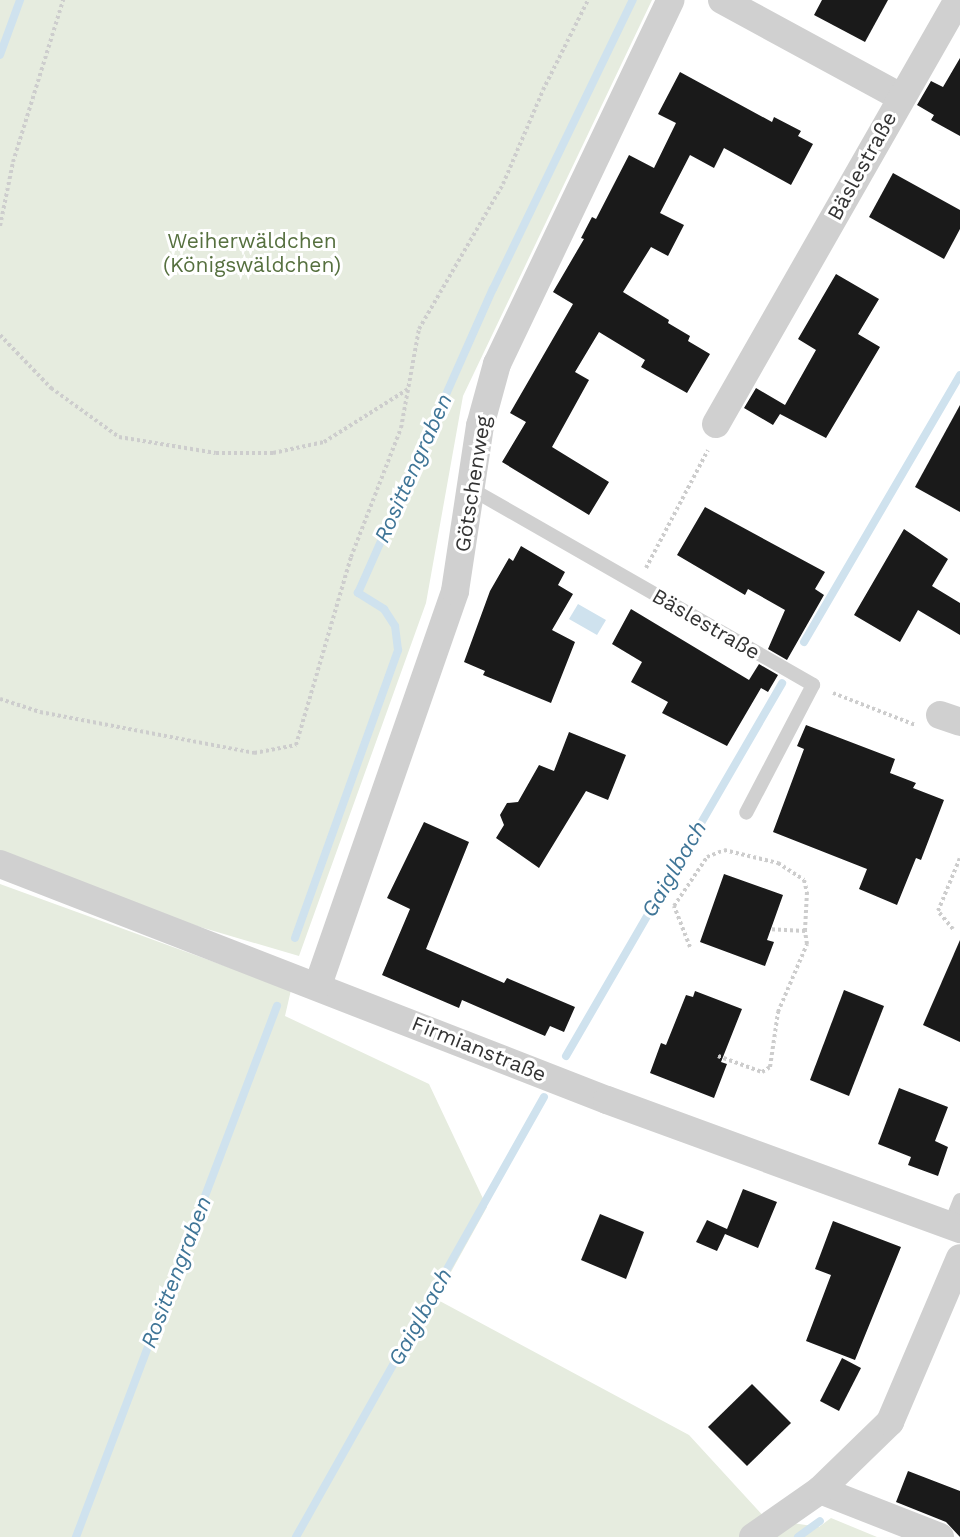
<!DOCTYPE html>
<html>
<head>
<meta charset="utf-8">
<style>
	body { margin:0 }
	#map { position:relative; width:960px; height:1537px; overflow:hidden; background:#fff; font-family:"Work Sans",sans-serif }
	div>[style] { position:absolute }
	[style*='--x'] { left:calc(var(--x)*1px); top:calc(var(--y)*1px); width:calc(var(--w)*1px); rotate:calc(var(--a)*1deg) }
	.green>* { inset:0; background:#e6ecdf }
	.water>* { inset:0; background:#cfe2ee }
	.stream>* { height:8px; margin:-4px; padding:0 4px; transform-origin:4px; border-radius:4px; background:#cfe2ee }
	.building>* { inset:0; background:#1a1a1a }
	.path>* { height:4px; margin-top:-2px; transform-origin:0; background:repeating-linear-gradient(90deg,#cdcdcd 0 3px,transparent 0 6px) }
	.lane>* { height:14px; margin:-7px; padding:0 7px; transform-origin:7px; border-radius:7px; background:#d0d0d0 }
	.street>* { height:28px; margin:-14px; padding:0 14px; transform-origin:14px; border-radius:14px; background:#d0d0d0 }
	span { translate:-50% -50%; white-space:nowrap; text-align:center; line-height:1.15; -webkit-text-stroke:6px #fff; paint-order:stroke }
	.street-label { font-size:21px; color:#333 }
	.park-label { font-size:21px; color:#56703f }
	.water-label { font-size:22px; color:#3f7597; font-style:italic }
</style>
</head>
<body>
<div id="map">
	<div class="green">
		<div style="clip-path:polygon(0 0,652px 0,463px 396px,426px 603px,299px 956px,190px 924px,0 851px)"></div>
		<div style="clip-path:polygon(0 884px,291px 990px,285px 1016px,429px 1084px,487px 1207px,436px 1299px,689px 1435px,766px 1519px,819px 1527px,831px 1518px,877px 1537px,0 1537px)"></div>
	</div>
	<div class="water">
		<div style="clip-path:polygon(578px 604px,606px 620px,597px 635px,569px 619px)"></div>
	</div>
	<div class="stream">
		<div style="--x:0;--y:55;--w:59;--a:-70"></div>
		<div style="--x:804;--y:642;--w:309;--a:-59.7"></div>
		<div style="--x:295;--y:938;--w:306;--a:-70.3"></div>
		<div style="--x:398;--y:650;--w:24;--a:-97"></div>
		<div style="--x:395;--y:626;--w:20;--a:-123"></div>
		<div style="--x:384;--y:609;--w:31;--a:-148"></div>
		<div style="--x:358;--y:593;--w:333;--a:-66.1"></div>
		<div style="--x:493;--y:289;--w:321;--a:-64.2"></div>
		<div style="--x:566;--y:1056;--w:431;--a:-59.9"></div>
		<div style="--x:76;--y:1537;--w:568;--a:-69.27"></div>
		<div style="--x:296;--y:1537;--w:505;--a:-60.59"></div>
		<div style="--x:798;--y:1537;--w:27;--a:-36"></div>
	</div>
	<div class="building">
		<div style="clip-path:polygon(822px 0,888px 0,865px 42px,814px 15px)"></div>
		<div style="clip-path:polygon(960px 58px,960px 136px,931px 120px,934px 115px,917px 105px,931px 81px,943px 87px)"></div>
		<div style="clip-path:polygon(680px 72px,772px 122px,774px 117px,801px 131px,798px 136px,813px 144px,791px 185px,724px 148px,714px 168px,690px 155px,660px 213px,684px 225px,668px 256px,651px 247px,623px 292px,669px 320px,668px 323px,690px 336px,688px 341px,710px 354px,687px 393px,641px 367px,645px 360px,599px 332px,575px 372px,589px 380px,552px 447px,609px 482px,589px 515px,502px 462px,526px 422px,510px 413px,573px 304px,553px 292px,584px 239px,581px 238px,592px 217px,596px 219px,629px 155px,654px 168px,676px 123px,658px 114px)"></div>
		<div style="clip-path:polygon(893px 173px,960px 210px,960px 229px,944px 259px,869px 217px)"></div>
		<div style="clip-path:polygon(836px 274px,879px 299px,858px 334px,880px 347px,826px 438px,780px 414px,773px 425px,744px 408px,756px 388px,785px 405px,816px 350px,798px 339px)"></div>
		<div style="clip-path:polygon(960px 405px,960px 512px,915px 487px)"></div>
		<div style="clip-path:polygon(705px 507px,825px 572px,815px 589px,824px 595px,787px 660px,768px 649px,785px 610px,748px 589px,745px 595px,677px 555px)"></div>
		<div style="clip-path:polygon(904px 529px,948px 559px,932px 586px,960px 603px,960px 635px,918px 610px,900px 642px,854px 615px)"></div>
		<div style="clip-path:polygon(521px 546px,565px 572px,558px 585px,573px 594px,552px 630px,575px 642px,551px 703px,483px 675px,485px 671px,464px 662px,490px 591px,509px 558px,513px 561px)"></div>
		<div style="clip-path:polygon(631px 609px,754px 683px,749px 680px,759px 664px,778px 675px,768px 692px,761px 688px,727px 746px,662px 713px,668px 702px,631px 682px,642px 662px,612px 644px)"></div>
		<div style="clip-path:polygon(806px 725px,895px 759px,890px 773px,916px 783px,913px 788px,944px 800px,921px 860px,916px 858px,897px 905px,859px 889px,867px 869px,773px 832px,804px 749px,797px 746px)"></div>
		<div style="clip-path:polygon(569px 732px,626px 755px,608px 800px,586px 791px,539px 868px,496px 838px,504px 825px,500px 815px,507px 803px,518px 802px,539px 765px,554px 771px)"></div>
		<div style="clip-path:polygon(424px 822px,469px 842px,426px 949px,504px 983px,507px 978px,575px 1007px,564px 1032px,550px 1026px,545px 1036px,462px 1000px,459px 1008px,382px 975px,410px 909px,387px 898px)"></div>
		<div style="clip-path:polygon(724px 874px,783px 895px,767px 940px,774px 942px,765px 966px,700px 942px)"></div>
		<div style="clip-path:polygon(960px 940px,960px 1042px,923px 1025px)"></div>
		<div style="clip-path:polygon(844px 990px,884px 1006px,849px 1096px,810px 1080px)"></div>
		<div style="clip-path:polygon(695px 991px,742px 1009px,721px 1062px,727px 1064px,714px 1098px,650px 1073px,661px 1043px,666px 1045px,686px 995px,693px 997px)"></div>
		<div style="clip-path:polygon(899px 1088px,948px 1107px,935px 1141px,948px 1147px,938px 1176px,908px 1165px,911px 1157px,878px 1144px)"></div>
		<div style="clip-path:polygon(743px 1189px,777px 1202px,758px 1248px,725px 1234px,717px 1251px,696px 1242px,707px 1220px,727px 1229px)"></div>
		<div style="clip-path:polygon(600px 1214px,644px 1232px,626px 1279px,581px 1260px)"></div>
		<div style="clip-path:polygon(833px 1221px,901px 1247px,855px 1360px,806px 1341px,831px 1275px,815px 1269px)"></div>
		<div style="clip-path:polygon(842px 1358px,861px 1368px,839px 1411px,820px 1401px)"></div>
		<div style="clip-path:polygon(752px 1384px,791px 1423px,747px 1466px,708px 1427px)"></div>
		<div style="clip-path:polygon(908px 1471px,960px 1491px,960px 1537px,946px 1522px,896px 1502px)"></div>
	</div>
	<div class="path">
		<div style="--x:0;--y:226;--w:65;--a:-78.5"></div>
		<div style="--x:13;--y:162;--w:170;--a:-72.8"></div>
		<div style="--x:0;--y:335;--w:74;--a:46.1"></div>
		<div style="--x:51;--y:388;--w:84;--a:35.8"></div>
		<div style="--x:119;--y:437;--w:98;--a:9.4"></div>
		<div style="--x:216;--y:453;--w:57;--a:0"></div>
		<div style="--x:273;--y:453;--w:52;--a:-12.2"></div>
		<div style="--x:324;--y:442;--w:99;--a:-32.2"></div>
		<div style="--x:646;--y:568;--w:133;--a:-62.3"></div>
		<div style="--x:833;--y:693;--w:88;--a:21.3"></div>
		<div style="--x:0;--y:699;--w:42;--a:18"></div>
		<div style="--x:40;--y:712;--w:218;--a:10.8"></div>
		<div style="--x:254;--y:753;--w:43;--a:-10.8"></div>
		<div style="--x:296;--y:745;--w:196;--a:-73.7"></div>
		<div style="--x:351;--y:557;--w:138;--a:-68.8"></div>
		<div style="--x:401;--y:428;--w:101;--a:-79.7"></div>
		<div style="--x:419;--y:329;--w:168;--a:-59.9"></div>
		<div style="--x:503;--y:184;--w:102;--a:-66.9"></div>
		<div style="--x:543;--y:90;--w:101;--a:-63.4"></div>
		<div style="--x:953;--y:929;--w:23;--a:-130"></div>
		<div style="--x:938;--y:911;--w:57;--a:-67.5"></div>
		<div style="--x:690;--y:947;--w:44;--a:-111.3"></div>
		<div style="--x:674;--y:906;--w:59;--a:-56"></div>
		<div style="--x:707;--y:857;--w:18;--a:-22"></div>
		<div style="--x:724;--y:850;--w:56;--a:13.5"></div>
		<div style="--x:778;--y:863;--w:31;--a:33"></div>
		<div style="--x:804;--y:880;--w:12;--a:76"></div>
		<div style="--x:807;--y:892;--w:39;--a:93"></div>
		<div style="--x:718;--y:1056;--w:47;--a:20"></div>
		<div style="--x:762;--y:1072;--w:9;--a:-32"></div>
		<div style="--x:770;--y:1067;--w:56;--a:-81.7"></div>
		<div style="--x:778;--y:1012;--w:74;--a:-66.9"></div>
		<div style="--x:807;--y:944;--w:13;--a:-99"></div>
		<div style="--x:805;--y:931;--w:34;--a:-177"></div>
	</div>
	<div class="lane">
		<div style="--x:473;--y:490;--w:392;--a:29.8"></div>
		<div style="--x:813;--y:685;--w:144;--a:117.6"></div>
		<div style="--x:950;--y:1225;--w:27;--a:-68"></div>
	</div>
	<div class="street">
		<div style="--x:722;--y:0;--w:204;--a:28.5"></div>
		<div style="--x:716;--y:424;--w:488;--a:-60.3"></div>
		<div style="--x:940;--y:715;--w:21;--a:19"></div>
		<div style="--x:0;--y:864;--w:651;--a:21.25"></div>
		<div style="--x:607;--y:1100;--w:376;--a:20.1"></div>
		<div style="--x:318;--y:985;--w:417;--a:-70.8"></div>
		<div style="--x:455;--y:591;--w:167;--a:-81.4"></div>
		<div style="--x:480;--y:426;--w:64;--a:-74.7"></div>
		<div style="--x:497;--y:364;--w:403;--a:-64.5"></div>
		<div style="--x:820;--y:1490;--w:129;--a:21.4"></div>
		<div style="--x:753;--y:1537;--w:82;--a:-35"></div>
		<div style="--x:820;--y:1490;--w:98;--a:-44.2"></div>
		<div style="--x:890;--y:1422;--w:178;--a:-66.9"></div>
	</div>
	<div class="street-label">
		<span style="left:862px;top:166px;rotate:-61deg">Bäslestraße</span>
		<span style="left:473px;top:484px;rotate:-81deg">Götschenweg</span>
		<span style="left:706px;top:624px;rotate:30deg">Bäslestraße</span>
		<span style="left:479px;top:1049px;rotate:22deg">Firmianstraße</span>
	</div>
	<div class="park-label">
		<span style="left:252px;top:253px">Weiherwäldchen<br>(Königswäldchen)</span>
	</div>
	<div class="water-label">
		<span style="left:413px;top:468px;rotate:-66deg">Rosittengraben</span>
		<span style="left:674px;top:869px;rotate:-60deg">Gaiglbach</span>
		<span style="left:176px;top:1272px;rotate:-69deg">Rosittengraben</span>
		<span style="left:420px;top:1317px;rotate:-61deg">Gaiglbach</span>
	</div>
</div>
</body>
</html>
